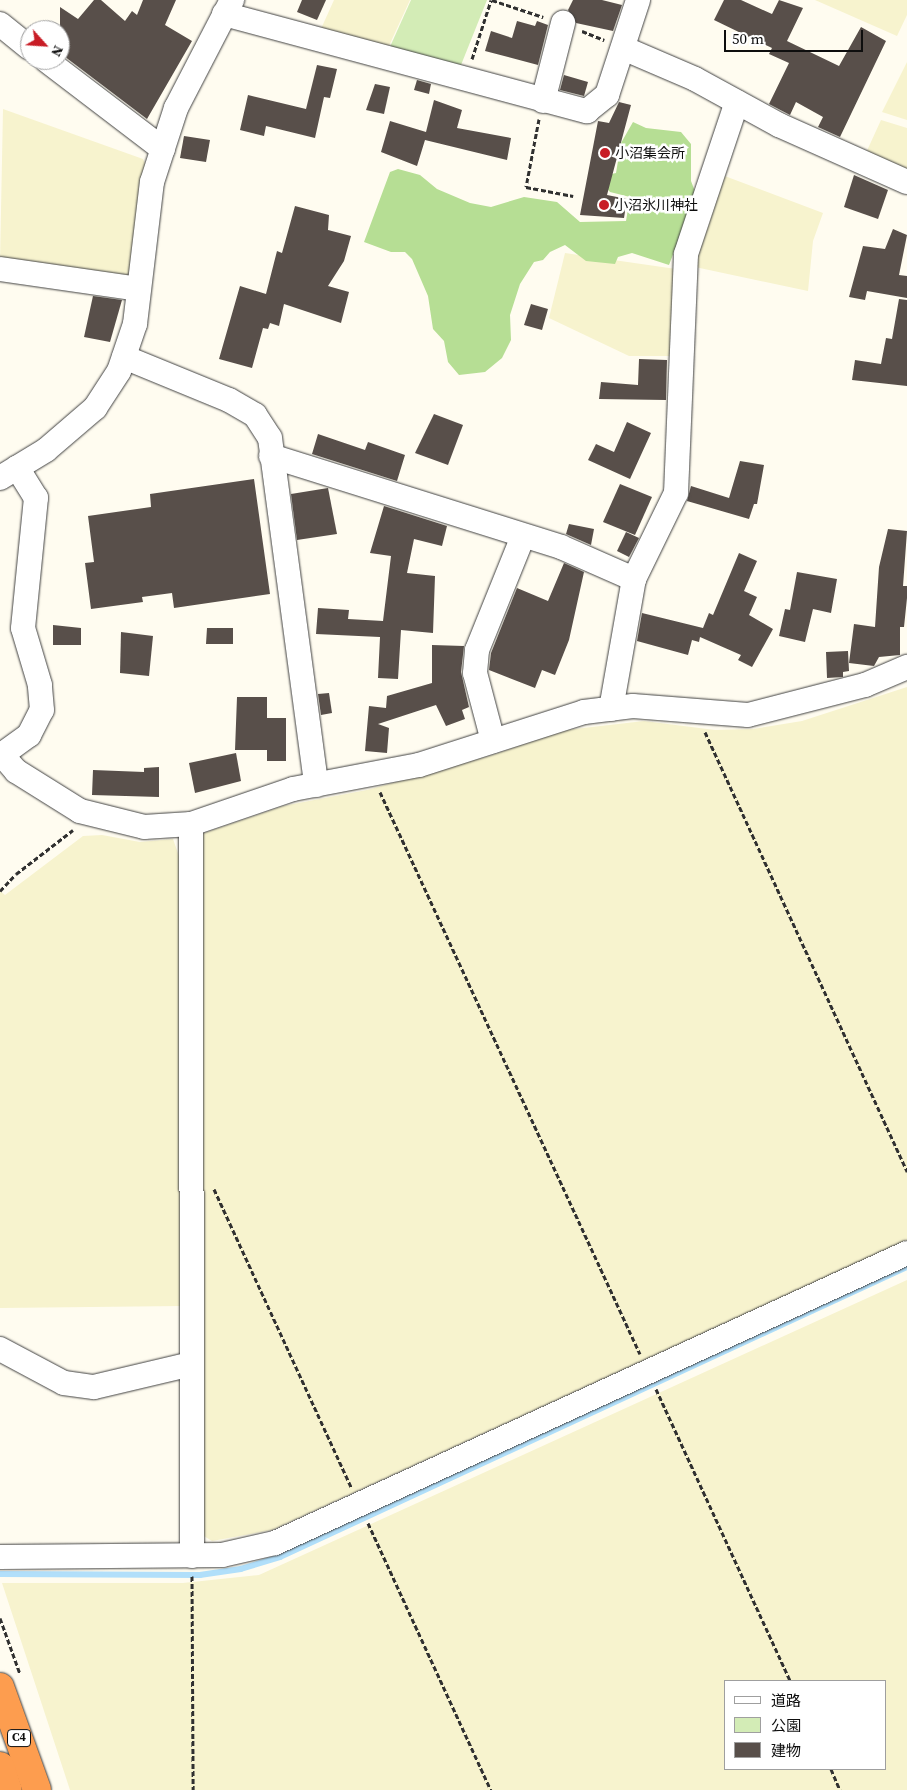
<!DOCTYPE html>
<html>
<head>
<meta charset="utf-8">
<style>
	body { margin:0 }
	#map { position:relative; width:907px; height:1790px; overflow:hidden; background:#fffcf0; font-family:"Source Serif 4","Noto Sans JP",serif }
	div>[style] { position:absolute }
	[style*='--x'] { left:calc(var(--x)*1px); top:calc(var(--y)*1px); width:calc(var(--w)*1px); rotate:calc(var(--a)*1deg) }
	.farmland>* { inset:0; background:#f7f3ce }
	.green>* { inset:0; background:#d3ecb6 }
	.forest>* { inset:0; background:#b6de94 }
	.stream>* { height:5.5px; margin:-2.75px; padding:0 2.75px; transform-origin:2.75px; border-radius:2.75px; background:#b1dffa }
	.building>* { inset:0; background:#584f4a }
	.path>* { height:3px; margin-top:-1.5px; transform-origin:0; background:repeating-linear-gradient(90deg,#303030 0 5px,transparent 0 7.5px) }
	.roads { filter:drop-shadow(0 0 1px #414141) drop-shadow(0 0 1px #414141) }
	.minor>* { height:24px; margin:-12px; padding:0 12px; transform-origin:12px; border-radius:12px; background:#fff }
	.highway>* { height:28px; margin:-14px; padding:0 14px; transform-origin:14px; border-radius:14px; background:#fd9d4f }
	.dots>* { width:14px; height:14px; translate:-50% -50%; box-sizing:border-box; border:2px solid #fff; border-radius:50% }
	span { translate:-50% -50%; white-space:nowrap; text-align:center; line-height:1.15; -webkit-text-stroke:5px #fff; paint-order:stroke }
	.shield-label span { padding:1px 4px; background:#fff; border:1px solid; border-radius:4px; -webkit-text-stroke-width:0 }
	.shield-label { font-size:12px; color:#0e0e0e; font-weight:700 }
	.poi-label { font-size:14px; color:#0e0e0e }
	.left { translate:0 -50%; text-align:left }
	.legend { position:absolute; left:724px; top:1680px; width:162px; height:90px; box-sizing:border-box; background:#fff; border:1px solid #9f9f9f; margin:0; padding:6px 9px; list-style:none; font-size:15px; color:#0e0e0e }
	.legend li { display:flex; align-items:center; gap:10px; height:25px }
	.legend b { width:25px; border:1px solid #9f9f9f }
	.north { position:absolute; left:20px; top:20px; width:50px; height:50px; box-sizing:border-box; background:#fff; border:1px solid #9f9f9f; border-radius:50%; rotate:116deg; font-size:14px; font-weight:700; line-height:20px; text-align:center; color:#0e0e0e }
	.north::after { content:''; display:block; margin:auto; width:18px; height:22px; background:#c81d26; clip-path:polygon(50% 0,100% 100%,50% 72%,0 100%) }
	.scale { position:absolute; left:724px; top:30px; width:139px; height:22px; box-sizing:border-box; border:2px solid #0e0e0e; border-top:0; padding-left:6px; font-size:15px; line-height:18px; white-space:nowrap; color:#0e0e0e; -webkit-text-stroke:4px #fff; paint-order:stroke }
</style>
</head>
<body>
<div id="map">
	<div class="farmland">
		<div style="clip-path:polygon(334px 0,410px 0,388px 48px,320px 31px)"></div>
		<div style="clip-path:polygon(815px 0,907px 0,907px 15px,897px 36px)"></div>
		<div style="clip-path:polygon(907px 62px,907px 120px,882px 112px)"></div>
		<div style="clip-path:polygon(3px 109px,143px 159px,146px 165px,132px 274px,123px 279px,0 262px)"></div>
		<div style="clip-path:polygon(881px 120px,907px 128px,907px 174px,865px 155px)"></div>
		<div style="clip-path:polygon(722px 175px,823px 213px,813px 241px,808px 291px,695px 267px)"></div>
		<div style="clip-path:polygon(565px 253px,676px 269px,672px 356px,629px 356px,549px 318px)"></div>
		<div style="clip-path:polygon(907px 687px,907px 1240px,272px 1530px,212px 1541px,199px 1533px,198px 835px,283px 806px,367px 790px,489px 756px,566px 730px,644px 721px,715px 730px,753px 729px,802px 721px)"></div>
		<div style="clip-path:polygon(102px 835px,140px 842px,173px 839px,180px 859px,182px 1306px,0 1308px,0 891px,5px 895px,83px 836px)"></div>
		<div style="clip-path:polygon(evenodd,907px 1280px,907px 1790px,70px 1790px,2px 1583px,183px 1583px,259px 1575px,907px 1280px,726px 1681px,886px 1681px,886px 1769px,726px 1769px,726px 1681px)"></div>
	</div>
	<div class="green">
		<div style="clip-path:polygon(411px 0,487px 0,461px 65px,389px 49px)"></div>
	</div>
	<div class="forest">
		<div style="clip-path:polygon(633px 122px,646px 128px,681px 132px,691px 144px,691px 181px,696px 194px,669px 265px,632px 253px,618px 257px,615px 264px,586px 261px,565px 245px,550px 252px,543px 260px,534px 262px,520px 284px,510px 315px,511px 340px,502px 358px,485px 372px,459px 375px,448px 362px,444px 341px,433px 329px,428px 296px,412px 259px,405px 252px,391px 252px,364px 242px,390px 172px,398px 169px,420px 175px,437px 189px,470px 203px,491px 207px,524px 197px,557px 202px,580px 222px,626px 221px,630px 197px,610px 192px,604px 185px,603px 176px,616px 173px,621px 143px)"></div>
	</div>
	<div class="stream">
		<div style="--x:0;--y:1574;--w:200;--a:0.3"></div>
		<div style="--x:200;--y:1575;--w:41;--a:-8.3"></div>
		<div style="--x:241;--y:1569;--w:41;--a:-17.1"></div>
		<div style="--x:280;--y:1557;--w:691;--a:-24.82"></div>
	</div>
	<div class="building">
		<div style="clip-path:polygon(94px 0,101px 0,125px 21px,132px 11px,137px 15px,143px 0,176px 0,165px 25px,192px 41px,147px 119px,60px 53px,60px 7px,78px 19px)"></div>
		<div style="clip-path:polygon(302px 0,326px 0,317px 20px,297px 12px)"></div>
		<div style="clip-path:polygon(573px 0,602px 0,622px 5px,613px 31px,576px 23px,568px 10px)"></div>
		<div style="clip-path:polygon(724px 0,741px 0,772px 14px,779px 0,803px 8px,787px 41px,839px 66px,861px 27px,886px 41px,840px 137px,818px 127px,823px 117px,796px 102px,790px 115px,769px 104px,789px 63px,769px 54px,772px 48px,714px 20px)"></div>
		<div style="clip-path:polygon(517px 21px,535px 26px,537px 21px,548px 25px,538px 65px,485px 51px,491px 31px,512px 38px)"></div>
		<div style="clip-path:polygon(317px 65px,337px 69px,330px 98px,324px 97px,315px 138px,266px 126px,264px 136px,240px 130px,248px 95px,306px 109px)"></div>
		<div style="clip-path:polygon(564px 75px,588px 82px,584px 96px,560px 90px)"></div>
		<div style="clip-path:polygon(417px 80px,431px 84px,429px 94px,414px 90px)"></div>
		<div style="clip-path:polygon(375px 84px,390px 87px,384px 114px,366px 110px)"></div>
		<div style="clip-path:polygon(434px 100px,462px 110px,457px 128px,511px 138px,507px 160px,425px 140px,417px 166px,381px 152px,390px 121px,426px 132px)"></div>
		<div style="clip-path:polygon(619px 102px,631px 105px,607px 195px,627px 199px,624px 218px,580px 215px,598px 121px,609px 123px)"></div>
		<div style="clip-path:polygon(184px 136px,210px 140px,206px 162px,180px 158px)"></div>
		<div style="clip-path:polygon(854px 175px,888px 190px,878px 219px,844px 207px)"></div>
		<div style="clip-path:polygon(295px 206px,329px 215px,328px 230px,351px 236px,344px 261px,328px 286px,349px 292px,341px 323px,284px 304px,279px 326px,270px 323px,268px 329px,263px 328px,252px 368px,219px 359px,240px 286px,266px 294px,277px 251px,282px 253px)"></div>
		<div style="clip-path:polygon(893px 229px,907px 235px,899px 275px,907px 276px,907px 298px,867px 291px,865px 300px,849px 297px,863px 246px,885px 249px)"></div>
		<div style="clip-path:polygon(93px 296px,122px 300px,110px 342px,84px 337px)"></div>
		<div style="clip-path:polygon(899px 299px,907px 300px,907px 386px,852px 380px,855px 360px,881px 364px,886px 338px,892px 339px)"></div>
		<div style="clip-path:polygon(531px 304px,548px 309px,542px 330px,524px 325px)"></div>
		<div style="clip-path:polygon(639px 359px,667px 360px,666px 400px,599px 399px,601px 382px,638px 385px)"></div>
		<div style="clip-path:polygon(434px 414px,463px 425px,448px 465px,415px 453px)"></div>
		<div style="clip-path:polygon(627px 422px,651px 433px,630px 479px,588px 460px,596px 444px,614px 452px)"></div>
		<div style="clip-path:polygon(318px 434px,365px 450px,368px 442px,405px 455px,397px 481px,312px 454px)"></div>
		<div style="clip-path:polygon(740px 461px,764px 465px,757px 504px,754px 504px,749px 519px,687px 501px,691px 486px,729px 498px)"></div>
		<div style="clip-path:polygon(254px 479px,270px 594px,174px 608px,172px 593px,142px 597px,143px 602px,91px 609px,85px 563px,94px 562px,88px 516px,151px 507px,150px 494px)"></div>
		<div style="clip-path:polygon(620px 484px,652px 497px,635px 535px,603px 522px)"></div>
		<div style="clip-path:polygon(328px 488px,337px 534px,297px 540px,291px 494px)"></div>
		<div style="clip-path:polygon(384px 506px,447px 526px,442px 546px,414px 539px,407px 573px,435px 576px,433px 633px,401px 630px,398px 679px,378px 678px,380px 637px,316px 634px,318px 608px,349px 610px,348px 619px,383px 621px,391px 556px,370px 553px)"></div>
		<div style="clip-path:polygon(569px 524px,594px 529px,591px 545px,566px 534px)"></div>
		<div style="clip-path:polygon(888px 529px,907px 531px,903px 586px,907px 586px,907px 598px,904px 627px,900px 627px,900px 655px,879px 657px,874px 666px,849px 663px,854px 624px,875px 627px,879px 567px)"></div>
		<div style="clip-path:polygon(626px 532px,639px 538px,629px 557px,617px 551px)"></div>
		<div style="clip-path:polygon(739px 553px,757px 561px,744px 591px,757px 597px,749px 615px,773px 629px,752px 667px,738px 660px,741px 655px,700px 637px,699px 642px,692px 640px,688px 655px,637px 641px,642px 613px,703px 628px,709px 613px,713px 615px)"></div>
		<div style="clip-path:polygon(564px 563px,584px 572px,569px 640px,555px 675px,542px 670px,535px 688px,489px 670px,491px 653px,517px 588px,548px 601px)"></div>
		<div style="clip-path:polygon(797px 572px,837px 579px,831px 613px,813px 609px,805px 642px,779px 636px,785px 609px,790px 610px)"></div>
		<div style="clip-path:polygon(53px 625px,81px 628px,81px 645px,53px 645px)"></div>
		<div style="clip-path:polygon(207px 628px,233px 628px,233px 644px,206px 644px)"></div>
		<div style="clip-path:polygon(121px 632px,153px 636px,149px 676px,120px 673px)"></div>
		<div style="clip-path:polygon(432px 645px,464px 646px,461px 672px,469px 707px,462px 710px,465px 719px,446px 726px,436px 705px,378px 724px,389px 728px,387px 753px,365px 751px,369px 706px,386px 708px,387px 696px,432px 683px)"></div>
		<div style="clip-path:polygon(848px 651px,849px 671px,843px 672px,843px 677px,827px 678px,826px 652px)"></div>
		<div style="clip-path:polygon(329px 693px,332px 713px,321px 715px,318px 694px)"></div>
		<div style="clip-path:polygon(237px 697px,267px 697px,267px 718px,286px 718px,286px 761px,267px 761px,267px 750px,235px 750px)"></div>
		<div style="clip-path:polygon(236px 753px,241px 781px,195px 793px,189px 763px)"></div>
		<div style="clip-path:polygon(159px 767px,159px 797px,92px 795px,93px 770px,144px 772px,144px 768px)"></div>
	</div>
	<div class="path">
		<div style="--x:492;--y:0;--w:54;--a:18.4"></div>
		<div style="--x:582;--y:31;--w:24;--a:22"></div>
		<div style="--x:472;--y:59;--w:62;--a:-72.1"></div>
		<div style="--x:539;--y:119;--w:69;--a:100.8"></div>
		<div style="--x:526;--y:187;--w:48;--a:10.8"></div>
		<div style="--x:705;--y:732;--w:484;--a:65.3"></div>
		<div style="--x:380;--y:792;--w:619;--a:65.17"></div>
		<div style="--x:0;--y:891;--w:23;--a:-47"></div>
		<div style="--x:16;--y:874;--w:72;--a:-37.7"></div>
		<div style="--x:214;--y:1189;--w:328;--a:65.3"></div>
		<div style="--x:656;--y:1389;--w:321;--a:65.3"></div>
		<div style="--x:368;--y:1523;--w:294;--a:65.3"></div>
		<div style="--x:192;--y:1576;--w:214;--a:89.7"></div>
		<div style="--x:0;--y:1618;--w:59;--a:70.3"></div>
		<div style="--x:831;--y:1769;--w:23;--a:67"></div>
	</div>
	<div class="roads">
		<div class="minor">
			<div style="--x:224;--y:14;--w:376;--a:15"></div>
			<div style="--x:587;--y:111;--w:26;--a:-39"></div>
			<div style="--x:607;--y:95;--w:100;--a:-71.9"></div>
			<div style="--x:0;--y:24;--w:38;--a:39"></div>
			<div style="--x:623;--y:48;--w:78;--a:23.3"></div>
			<div style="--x:695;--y:79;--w:96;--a:28.7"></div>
			<div style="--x:779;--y:125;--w:140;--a:24"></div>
			<div style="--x:46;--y:60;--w:147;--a:37.3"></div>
			<div style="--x:543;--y:101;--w:81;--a:-75.6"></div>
			<div style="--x:0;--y:269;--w:140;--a:8.2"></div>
			<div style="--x:124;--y:357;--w:113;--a:22.3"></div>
			<div style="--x:229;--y:400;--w:30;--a:30"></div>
			<div style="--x:255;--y:415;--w:27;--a:57"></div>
			<div style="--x:270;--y:438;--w:350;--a:82.4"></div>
			<div style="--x:271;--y:456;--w:304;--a:17.4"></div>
			<div style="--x:561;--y:547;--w:80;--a:23.7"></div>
			<div style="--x:0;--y:478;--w:54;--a:-31.3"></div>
			<div style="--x:46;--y:450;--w:65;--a:-40.6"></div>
			<div style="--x:95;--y:408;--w:44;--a:-57"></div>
			<div style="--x:119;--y:371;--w:50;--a:-71.2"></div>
			<div style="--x:135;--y:324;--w:143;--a:-83.2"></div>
			<div style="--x:152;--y:182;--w:78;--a:-72"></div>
			<div style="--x:176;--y:108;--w:122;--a:-62.6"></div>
			<div style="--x:611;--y:709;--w:132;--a:-80"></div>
			<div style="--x:634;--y:579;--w:96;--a:-64"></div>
			<div style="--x:676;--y:493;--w:239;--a:-87.6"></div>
			<div style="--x:686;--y:254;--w:160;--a:-71.5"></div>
			<div style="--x:493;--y:741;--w:70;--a:-104.8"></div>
			<div style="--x:475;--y:673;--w:23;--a:-85"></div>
			<div style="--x:477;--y:650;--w:123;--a:-68"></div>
			<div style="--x:0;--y:756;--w:36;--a:-36"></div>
			<div style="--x:29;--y:735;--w:28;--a:-63"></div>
			<div style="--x:42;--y:710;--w:25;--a:-95"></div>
			<div style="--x:40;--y:685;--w:59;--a:-106.6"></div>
			<div style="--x:23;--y:628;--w:131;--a:-84.3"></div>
			<div style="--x:36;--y:498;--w:36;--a:-122"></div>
			<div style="--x:3;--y:756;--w:20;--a:49"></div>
			<div style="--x:16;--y:771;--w:75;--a:32"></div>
			<div style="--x:80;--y:811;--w:66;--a:14"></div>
			<div style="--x:144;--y:827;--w:47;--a:-3.7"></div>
			<div style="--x:191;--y:824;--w:108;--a:-18.9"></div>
			<div style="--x:293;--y:789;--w:128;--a:-10.8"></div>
			<div style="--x:419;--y:765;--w:173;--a:-17.8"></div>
			<div style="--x:584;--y:712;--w:49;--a:-7"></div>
			<div style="--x:633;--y:706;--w:115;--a:4.5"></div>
			<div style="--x:748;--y:715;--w:121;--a:-14.4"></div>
			<div style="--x:865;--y:685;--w:46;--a:-23.2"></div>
			<div style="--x:191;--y:824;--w:732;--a:89.92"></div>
			<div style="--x:0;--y:1349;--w:72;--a:28"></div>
			<div style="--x:64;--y:1383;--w:30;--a:8"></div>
			<div style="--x:94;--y:1387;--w:100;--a:-13.3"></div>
			<div style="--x:0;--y:1557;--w:222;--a:-0.5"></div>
			<div style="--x:222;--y:1555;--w:54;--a:-12.8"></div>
			<div style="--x:275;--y:1543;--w:695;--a:-24.65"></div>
		</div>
		<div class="highway">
			<div style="--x:0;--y:1687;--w:109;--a:70.2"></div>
			<div style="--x:0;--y:1766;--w:25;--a:72"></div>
		</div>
	</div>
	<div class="dots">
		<div style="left:605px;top:153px;background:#c81d26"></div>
		<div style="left:604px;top:205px;background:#c81d26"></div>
	</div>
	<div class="shield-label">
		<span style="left:19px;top:1738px">C4</span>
	</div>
	<div class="poi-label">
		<span class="left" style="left:615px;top:153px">小沼集会所</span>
		<span class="left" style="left:614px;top:205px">小沼氷川神社</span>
	</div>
	<ul class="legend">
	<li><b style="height:6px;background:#fff"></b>道路</li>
	<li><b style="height:14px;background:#d3ecb6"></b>公園</li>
	<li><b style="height:14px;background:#584f4a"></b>建物</li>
	</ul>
	<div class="north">N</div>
	<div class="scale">50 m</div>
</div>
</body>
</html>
